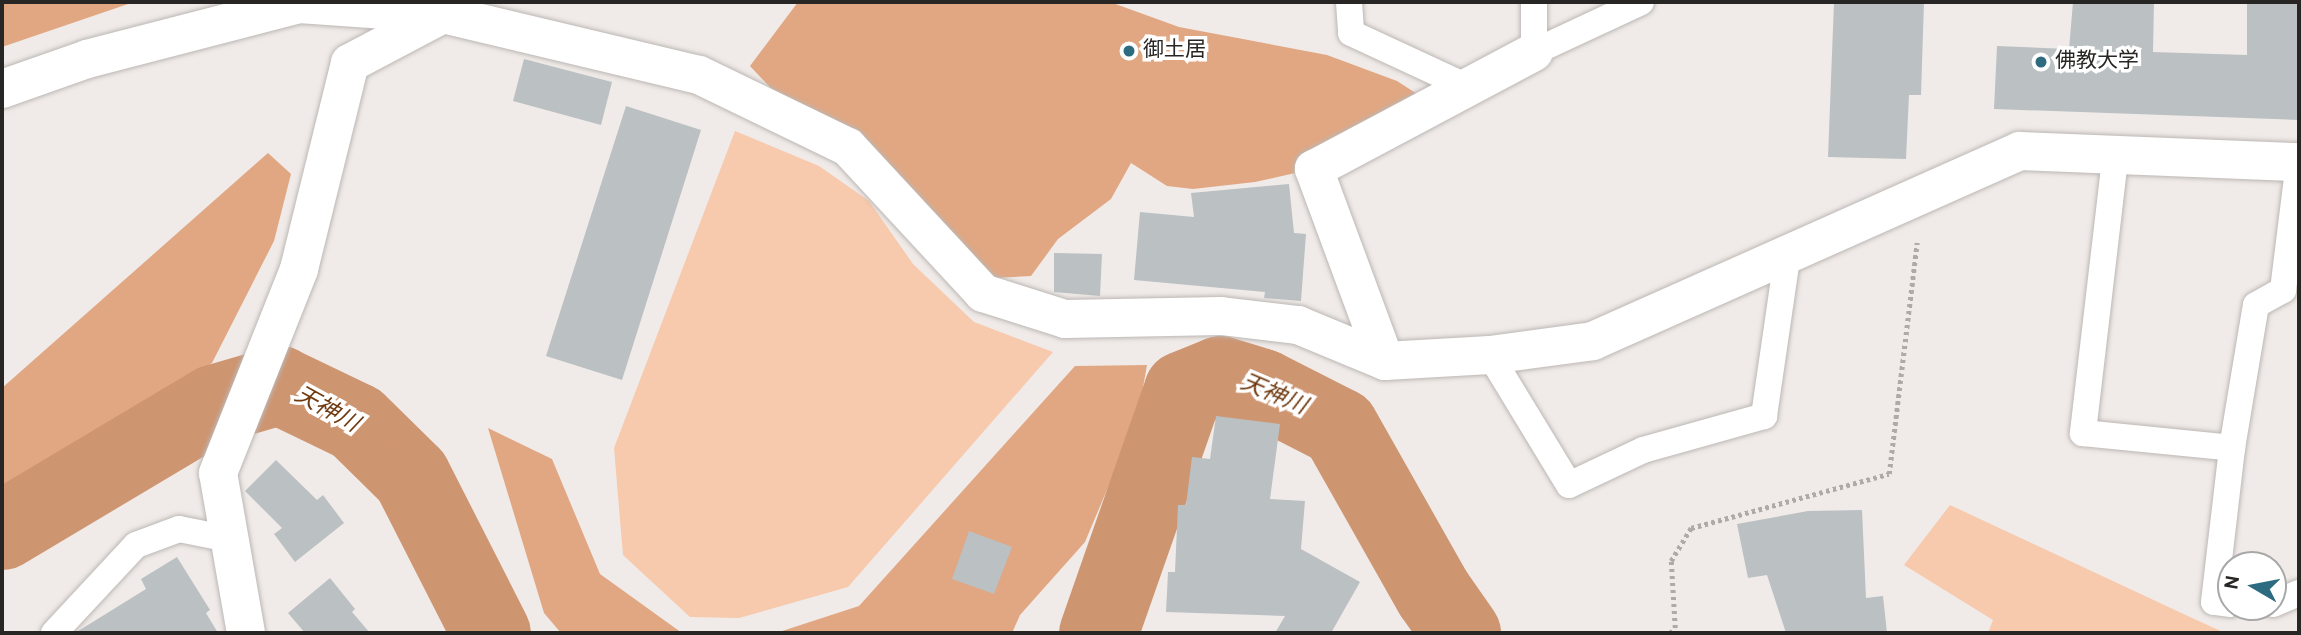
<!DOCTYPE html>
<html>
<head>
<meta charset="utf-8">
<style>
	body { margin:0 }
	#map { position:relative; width:2301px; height:635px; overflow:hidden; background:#f0ebe8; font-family:Overpass,"Noto Sans JP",sans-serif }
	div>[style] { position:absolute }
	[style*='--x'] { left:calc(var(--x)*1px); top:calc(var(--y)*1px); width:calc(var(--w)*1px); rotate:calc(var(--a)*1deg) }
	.green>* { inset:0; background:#f7c9ad }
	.forest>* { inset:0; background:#e1a782 }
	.river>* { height:79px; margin:-39.5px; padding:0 39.5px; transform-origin:39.5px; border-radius:39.5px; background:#ce9571 }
	.building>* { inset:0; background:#bbc0c3 }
	.path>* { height:4.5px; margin-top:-2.25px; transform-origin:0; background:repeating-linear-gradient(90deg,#aeaaa8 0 3.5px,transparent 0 7px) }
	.roads { filter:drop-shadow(0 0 2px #bcb7b4) drop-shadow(0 0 2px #bcb7b4) }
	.lane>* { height:26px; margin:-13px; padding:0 13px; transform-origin:13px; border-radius:13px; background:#fff }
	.street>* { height:38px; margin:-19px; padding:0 19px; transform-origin:19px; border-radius:19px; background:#fff }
	.dots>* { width:19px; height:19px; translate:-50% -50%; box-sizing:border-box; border:4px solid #fff; border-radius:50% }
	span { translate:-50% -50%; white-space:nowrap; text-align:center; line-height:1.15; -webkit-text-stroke:7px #fff; paint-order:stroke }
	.poi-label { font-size:21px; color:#282625 }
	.left { translate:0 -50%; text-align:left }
	.water-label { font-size:23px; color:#703a10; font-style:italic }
	.frame { position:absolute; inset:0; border:4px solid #282625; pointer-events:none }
	.north { position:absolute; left:2217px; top:551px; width:70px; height:70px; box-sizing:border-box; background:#fff; border:2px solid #a9a8a8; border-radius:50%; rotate:280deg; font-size:19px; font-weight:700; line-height:28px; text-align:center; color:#282625 }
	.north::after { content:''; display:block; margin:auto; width:24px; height:32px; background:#2d6b81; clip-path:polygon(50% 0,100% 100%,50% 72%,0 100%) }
</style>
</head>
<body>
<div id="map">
	<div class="green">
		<div style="clip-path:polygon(735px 131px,819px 166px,869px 201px,913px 264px,974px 322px,1053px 352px,848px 587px,739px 618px,690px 617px,623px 555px,614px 448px)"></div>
		<div style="clip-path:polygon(1950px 505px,2190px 617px,2225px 633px,1988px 633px,1993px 620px,1904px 565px)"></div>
	</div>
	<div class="forest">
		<div style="clip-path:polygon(2px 2px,134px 2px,2px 47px)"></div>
		<div style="clip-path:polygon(798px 2px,1110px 2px,1179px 27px,1327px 55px,1397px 81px,1425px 99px,1295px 173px,1255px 182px,1193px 189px,1167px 186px,1131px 163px,1111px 199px,1058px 239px,1031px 276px,994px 278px,955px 234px,782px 100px,750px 66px)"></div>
		<div style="clip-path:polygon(268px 153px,291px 174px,274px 241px,212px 363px,174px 388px,120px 435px,2px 509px,2px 388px)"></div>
		<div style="clip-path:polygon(1147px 365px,1138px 416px,1085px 542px,1020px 615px,1012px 633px,776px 633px,859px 606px,1075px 366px)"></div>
		<div style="clip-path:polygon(488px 428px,552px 459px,600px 574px,682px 633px,561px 633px,544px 613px)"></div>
	</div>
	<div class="river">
		<div style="--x:2;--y:530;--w:246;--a:-30.8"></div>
		<div style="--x:213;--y:404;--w:69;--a:-16.1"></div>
		<div style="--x:279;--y:385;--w:85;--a:25.7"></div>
		<div style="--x:356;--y:422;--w:77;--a:44.5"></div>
		<div style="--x:411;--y:476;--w:176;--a:63"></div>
		<div style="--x:1098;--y:633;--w:257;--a:-70.7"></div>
		<div style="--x:1183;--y:390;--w:40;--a:-22"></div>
		<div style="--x:1220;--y:375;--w:44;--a:17.2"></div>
		<div style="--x:1262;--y:388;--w:86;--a:26.9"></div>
		<div style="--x:1339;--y:427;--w:191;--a:60.5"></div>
		<div style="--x:1433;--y:593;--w:49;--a:55"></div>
	</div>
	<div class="building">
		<div style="clip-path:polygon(1834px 2px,1924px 2px,1921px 95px,1909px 95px,1906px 159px,1828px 157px)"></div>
		<div style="clip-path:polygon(2073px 2px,2154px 2px,2153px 52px,2247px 55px,2247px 2px,2299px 2px,2299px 120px,1994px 109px,1997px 46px,2069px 49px)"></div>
		<div style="clip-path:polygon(524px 59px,612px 82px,601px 125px,513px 101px)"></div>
		<div style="clip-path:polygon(626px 106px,701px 130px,622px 380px,546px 356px)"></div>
		<div style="clip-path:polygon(1289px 184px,1294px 233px,1306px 234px,1301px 301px,1264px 298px,1265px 292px,1134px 280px,1140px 212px,1194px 217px,1191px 193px)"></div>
		<div style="clip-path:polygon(1054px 253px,1102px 254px,1100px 296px,1054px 292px)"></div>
		<div style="clip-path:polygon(1216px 416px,1280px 424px,1270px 499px,1305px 501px,1301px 549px,1360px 582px,1331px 633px,1275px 633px,1285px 616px,1166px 612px,1168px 572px,1175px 572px,1178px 505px,1186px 505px,1192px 457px,1210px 459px)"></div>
		<div style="clip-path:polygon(276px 460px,317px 500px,323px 495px,344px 523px,295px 562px,274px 534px,282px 528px,245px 491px)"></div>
		<div style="clip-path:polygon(1862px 510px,1866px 598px,1883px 596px,1887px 633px,1786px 633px,1767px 575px,1748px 578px,1737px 524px,1808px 511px)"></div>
		<div style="clip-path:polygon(969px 531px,1012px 547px,994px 594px,952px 579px)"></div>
		<div style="clip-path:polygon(177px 557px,210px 610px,206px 613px,218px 633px,75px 633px,146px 589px,141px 579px)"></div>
		<div style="clip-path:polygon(330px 578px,355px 609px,352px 612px,370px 633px,305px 633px,288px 613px)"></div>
	</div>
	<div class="path">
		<div style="--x:1670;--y:633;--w:7;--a:-45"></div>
		<div style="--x:1675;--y:628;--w:67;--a:-93.4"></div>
		<div style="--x:1671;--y:561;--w:39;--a:-59"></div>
		<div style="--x:1691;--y:528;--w:205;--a:-15.3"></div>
		<div style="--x:1889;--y:474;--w:233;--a:-83.1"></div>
	</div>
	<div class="roads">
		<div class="lane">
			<div style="--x:1349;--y:2;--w:31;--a:86"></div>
			<div style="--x:1351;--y:33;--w:126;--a:24.9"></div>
			<div style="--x:1534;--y:2;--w:50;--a:90"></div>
			<div style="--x:1534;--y:52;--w:118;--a:-25"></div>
			<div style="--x:2116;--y:151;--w:284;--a:96.7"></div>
			<div style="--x:2083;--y:433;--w:150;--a:5.7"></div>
			<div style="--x:1490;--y:355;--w:152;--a:58.7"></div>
			<div style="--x:1569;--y:485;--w:82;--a:-25.3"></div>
			<div style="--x:1643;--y:450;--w:126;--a:-15.7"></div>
			<div style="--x:1764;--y:416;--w:160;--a:-81.7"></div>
			<div style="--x:2231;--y:604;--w:17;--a:-173"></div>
			<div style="--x:2214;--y:602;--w:155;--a:-83.3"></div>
			<div style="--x:2232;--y:448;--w:145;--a:-80.5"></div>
			<div style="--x:2256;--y:305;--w:31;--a:-29"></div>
			<div style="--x:2283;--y:290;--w:129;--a:-82.9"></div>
			<div style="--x:2273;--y:604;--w:28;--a:-23"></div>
			<div style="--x:54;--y:633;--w:120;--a:-47"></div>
			<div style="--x:136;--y:545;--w:46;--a:-20.4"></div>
			<div style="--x:179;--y:529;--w:51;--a:11.3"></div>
		</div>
		<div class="street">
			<div style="--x:2;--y:89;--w:90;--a:-19.4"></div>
			<div style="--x:87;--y:59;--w:219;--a:-14.5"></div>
			<div style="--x:299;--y:4;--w:144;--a:4"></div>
			<div style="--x:443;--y:14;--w:263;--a:13.4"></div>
			<div style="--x:699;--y:75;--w:165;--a:25.8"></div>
			<div style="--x:848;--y:147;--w:199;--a:47.2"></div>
			<div style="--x:983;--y:293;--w:86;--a:17.6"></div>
			<div style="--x:1065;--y:319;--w:156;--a:-1.1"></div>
			<div style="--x:1221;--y:316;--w:78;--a:6.7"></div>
			<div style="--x:1298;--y:325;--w:94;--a:22.5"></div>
			<div style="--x:1385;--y:361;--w:205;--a:-110.3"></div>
			<div style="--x:1314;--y:169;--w:249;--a:-28"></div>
			<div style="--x:1385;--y:361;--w:105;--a:-3.3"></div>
			<div style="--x:1490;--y:355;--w:104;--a:-7.7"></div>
			<div style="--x:1593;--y:341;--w:467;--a:-24"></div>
			<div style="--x:2020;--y:151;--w:279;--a:2.3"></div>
			<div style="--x:246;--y:633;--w:162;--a:-99.9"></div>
			<div style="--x:218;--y:473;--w:219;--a:-68.3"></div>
			<div style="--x:299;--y:269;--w:212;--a:-76.1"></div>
			<div style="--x:350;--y:63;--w:105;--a:-27.8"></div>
		</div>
	</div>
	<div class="dots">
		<div style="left:1129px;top:51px;background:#2d6b81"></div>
		<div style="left:2041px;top:62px;background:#2d6b81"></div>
	</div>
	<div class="poi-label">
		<span class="left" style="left:1143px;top:51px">御土居</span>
		<span class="left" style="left:2055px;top:62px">佛教大学</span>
	</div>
	<div class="water-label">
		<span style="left:1273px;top:396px;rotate:23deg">天神川</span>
		<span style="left:326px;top:411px;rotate:29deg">天神川</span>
	</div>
	<div class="frame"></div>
	<div class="north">N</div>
</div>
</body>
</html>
